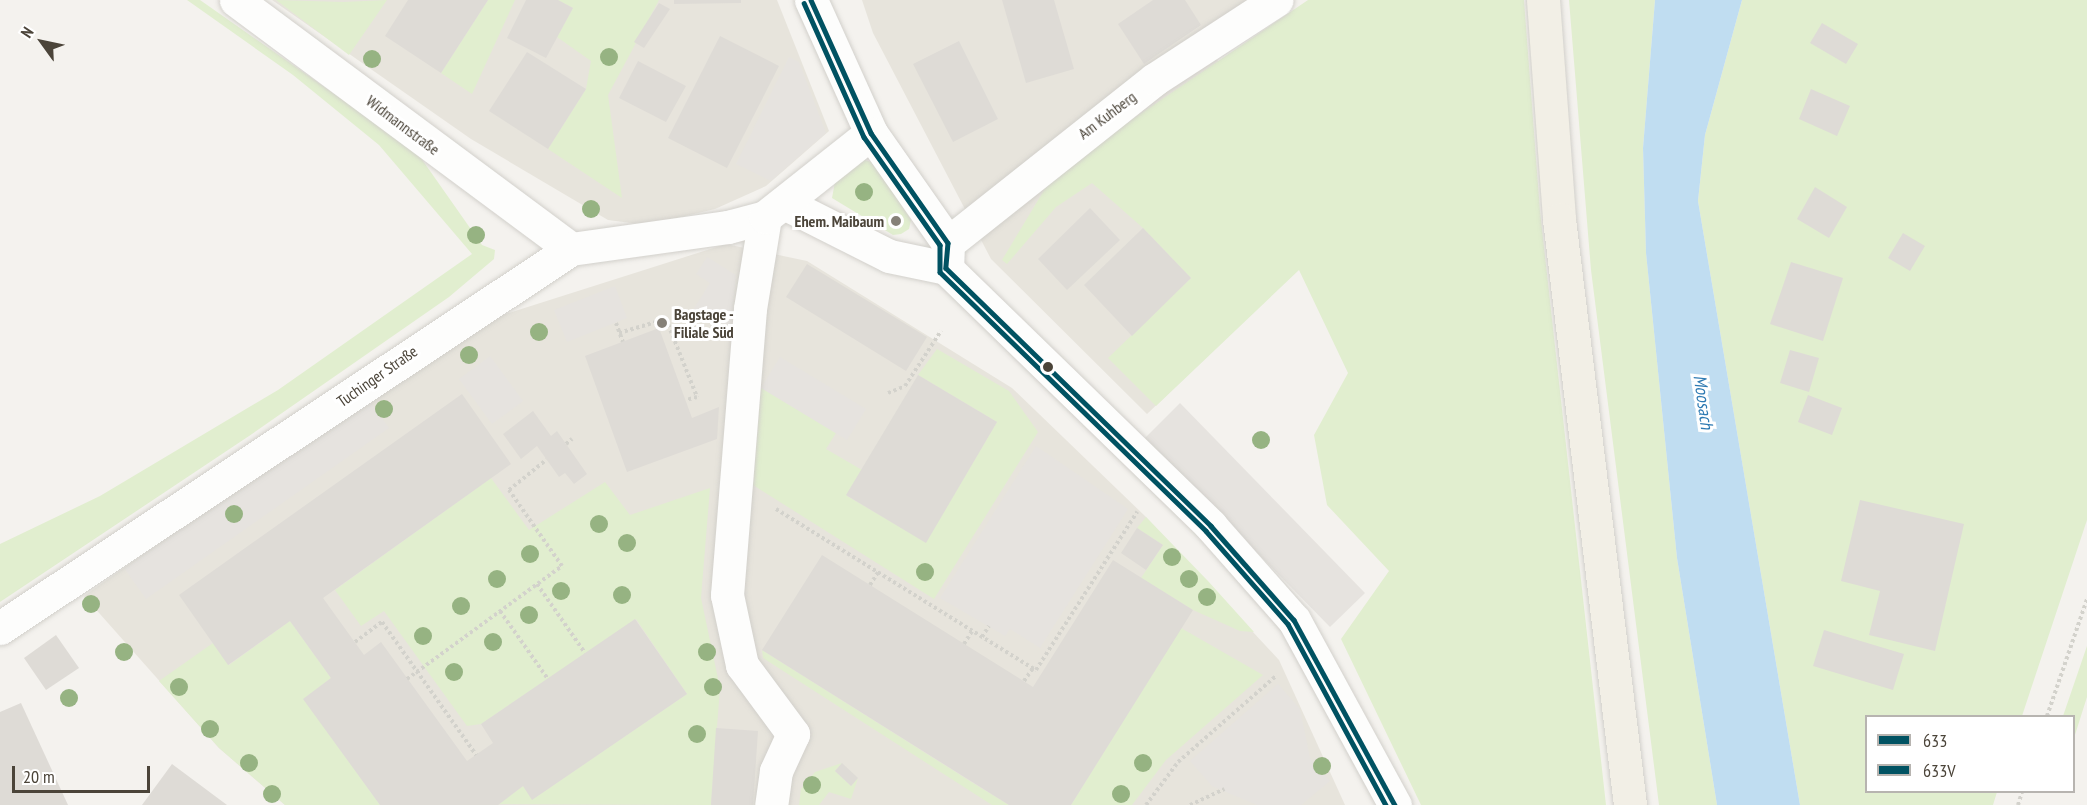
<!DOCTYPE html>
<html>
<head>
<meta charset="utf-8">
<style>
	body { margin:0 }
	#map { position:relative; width:2087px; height:805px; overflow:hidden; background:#f4f2ee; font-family:"PT Sans Narrow",sans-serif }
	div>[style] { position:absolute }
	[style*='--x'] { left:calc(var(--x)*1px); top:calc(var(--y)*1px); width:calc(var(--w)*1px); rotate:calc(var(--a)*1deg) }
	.residential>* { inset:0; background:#e7e4dc }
	.green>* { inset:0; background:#e1eecf }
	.parking>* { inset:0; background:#e6e3df }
	.water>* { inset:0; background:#c0ddf1 }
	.building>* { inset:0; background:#dedbd6 }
	.path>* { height:4px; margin-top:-2px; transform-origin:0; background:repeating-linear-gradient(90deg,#d3d2cc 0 3px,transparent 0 6px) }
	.roads { filter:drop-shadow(0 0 2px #d2d0cb) drop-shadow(0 0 2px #d2d0cb) }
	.minor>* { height:33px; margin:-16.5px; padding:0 16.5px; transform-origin:16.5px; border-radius:16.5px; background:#fdfdfc }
	.major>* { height:33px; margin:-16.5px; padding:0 16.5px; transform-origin:16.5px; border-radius:16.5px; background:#f2efe6 }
	.bus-1>* { height:4.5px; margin:-2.25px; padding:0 2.25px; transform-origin:2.25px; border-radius:2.25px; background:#005262 }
	.bus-2>* { height:4.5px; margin:-2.25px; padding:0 2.25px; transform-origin:2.25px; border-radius:2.25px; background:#005262 }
	.trees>* { width:18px; height:18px; margin:-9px; border-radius:50%; background:#96b382 }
	.dots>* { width:16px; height:16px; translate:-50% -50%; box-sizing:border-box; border:3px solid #fff; border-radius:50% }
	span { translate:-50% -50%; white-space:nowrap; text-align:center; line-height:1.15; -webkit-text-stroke:6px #fff; paint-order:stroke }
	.street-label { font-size:16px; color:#4b4439 }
	.poi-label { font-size:16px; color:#4b4439; font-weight:700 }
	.right { translate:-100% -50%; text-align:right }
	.left { translate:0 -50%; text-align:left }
	.water-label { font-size:18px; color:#2e7ab2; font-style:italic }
	.legend { position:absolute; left:1865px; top:715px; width:210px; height:78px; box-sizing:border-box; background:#fff; border:2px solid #b7b4b0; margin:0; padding:8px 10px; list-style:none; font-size:18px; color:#4b4439 }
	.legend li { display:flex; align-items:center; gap:12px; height:30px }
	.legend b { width:30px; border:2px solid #b7b4b0 }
	.north { position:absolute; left:12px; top:12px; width:60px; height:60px; -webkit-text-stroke:4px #fff; paint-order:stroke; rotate:303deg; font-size:16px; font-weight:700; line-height:24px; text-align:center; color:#4b4439 }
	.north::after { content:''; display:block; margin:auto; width:21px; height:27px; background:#4b4439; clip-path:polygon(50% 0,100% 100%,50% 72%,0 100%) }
	.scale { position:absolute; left:12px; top:766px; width:138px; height:27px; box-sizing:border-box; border:3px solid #4b4439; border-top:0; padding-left:8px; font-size:18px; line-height:21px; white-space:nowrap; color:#4b4439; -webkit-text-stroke:4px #fff; paint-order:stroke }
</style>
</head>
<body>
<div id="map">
	<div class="residential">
		<div style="clip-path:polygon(272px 0,777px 0,829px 131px,766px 186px,715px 209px,647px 225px,608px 220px,471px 139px)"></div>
		<div style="clip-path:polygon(862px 0,1248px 0,1217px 59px,1299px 269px,1147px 414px,991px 259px,873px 33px)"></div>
		<div style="clip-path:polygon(726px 244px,807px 261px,1012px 388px,1146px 517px,1279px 660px,1345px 805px,285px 805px,219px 748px,84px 596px,471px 325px)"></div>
	</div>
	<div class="green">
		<div style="clip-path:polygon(187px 0,200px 0,416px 151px,482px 245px,495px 250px,494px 259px,449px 297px,249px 436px,0 602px,0 544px,100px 496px,278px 390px,472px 254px,379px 145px,293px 75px)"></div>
		<div style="clip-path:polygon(276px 0,343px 2px,387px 0,349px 55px)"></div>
		<div style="clip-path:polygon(488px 0,515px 0,472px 94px,441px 73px)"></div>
		<div style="clip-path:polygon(558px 0,659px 0,608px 95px,622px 198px,548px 149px,586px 89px,591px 61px,557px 37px,573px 8px)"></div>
		<div style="clip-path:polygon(1308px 0,1524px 0,1540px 211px,1606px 805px,1421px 805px,1341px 639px,1389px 571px,1327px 505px,1314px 435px,1348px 373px,1299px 270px,1156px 406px,1108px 358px,1191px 278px,1143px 228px,1092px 183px,1056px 207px,1007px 264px,1002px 260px,1046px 187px,1093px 146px)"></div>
		<div style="clip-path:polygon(1569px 0,1655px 0,1643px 148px,1646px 253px,1677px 558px,1717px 805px,1659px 805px,1591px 270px)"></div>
		<div style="clip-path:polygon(1742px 0,2087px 0,2087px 520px,2022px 716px,1866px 716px,1866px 792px,1997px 792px,1993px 805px,1800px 805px,1698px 201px,1705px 135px)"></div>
		<div style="clip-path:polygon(862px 159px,874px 163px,911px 220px,909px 229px,901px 234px,893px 235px,832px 198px,835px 182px)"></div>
		<div style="clip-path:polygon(937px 349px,1009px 391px,1038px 432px,934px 599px,753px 485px,761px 388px,836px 433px,826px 449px,862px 470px,847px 496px,926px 542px,997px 422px,918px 375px)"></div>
		<div style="clip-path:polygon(491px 478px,529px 530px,605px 482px,630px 515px,710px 488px,701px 598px,720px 688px,711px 805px,498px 804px,523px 786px,533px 799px,687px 694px,636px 619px,481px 724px,467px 726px,384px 611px,361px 626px,335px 590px)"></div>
		<div style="clip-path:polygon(1146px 517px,1208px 581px,1254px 632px,1240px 631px,1193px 610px,1141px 578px,1163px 545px,1137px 528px)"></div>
		<div style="clip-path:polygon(290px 621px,331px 678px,304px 699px,380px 805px,285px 805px,219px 748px,159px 681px,213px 643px,229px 665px)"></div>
		<div style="clip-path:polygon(1181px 628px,1263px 675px,1166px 760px,1132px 805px,1071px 805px)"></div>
		<div style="clip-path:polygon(2087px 646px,2087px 697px,2074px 738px,2074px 716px,2063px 716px)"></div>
		<div style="clip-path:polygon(762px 650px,973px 783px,1009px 805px,992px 805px,763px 658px)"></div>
		<div style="clip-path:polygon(842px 763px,835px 771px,851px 786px,858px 778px,851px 799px,829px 792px,819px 805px,799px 805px,801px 789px,815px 772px)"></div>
	</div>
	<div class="parking">
		<div style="clip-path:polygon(789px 57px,799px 62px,826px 133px,771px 181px,736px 164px)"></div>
		<div style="clip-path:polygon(707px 257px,736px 275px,731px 332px,693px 310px,710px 283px,696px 274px)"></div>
		<div style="clip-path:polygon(615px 286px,627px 318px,567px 342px,554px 310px)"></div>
		<div style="clip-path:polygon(490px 356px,523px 401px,492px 424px,459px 379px)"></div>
		<div style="clip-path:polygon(780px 357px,866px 409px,847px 440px,761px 388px)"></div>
		<div style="clip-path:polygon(367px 397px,389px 428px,146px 599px,124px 568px)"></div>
		<div style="clip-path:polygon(1180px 403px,1365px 593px,1330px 627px,1145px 438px)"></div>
		<div style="clip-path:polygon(1036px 446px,1128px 509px,1040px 648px,1010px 629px,1005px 636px,940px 598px)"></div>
		<div style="clip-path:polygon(1278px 684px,1300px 709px,1310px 758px,1330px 781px,1301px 805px,1257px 805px,1212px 786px,1190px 761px)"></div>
	</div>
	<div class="water">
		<div style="clip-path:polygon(1655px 0,1742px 0,1705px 135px,1698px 201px,1800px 805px,1717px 805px,1677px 558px,1646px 253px,1643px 148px)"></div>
	</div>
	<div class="building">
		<div style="clip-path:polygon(408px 0,488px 0,441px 73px,385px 36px)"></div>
		<div style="clip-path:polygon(526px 0,558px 0,573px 8px,546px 58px,507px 38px)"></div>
		<div style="clip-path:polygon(674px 0,741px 0,741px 3px,674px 4px)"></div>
		<div style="clip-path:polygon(1002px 0,1054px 0,1074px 69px,1026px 83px)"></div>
		<div style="clip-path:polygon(1153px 0,1185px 0,1201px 25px,1144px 64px,1118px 24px)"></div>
		<div style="clip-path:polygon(659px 3px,670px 9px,644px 48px,634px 42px)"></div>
		<div style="clip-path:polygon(1822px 23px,1858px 44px,1846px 64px,1810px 43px)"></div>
		<div style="clip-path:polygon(720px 36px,779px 66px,727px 168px,668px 138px)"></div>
		<div style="clip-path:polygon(959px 41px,998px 119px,953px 142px,913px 64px)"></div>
		<div style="clip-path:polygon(527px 52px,586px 89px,548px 149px,489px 111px)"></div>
		<div style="clip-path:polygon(638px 61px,686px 86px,666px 122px,619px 98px)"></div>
		<div style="clip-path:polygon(1811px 89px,1850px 106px,1837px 136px,1799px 119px)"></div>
		<div style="clip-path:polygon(1815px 187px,1847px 207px,1829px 238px,1797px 219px)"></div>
		<div style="clip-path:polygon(1090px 208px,1120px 240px,1067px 290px,1038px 259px)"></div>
		<div style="clip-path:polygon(1143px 228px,1191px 278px,1132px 336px,1084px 285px)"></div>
		<div style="clip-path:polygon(1903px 233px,1925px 246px,1910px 271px,1888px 258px)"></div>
		<div style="clip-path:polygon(1791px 262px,1843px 278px,1823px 341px,1770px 324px)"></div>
		<div style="clip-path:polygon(807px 264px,927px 337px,906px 371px,786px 297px)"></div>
		<div style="clip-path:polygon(659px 328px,692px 418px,719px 407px,717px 439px,627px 472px,585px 356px)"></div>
		<div style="clip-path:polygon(1790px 350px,1819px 358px,1809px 392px,1780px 383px)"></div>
		<div style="clip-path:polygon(918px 375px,997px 422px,926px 543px,846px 495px)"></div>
		<div style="clip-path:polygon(462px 394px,511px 464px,323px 598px,364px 655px,381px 642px,467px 761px,493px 743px,481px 724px,635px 619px,687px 694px,532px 800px,523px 786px,498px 805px,380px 805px,303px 699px,331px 678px,290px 621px,228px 665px,179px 595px)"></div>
		<div style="clip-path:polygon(1808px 395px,1842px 408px,1832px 435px,1798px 422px)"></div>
		<div style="clip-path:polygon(533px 411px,551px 436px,557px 431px,587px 474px,574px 484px,565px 473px,559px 477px,537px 446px,521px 459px,503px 434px)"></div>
		<div style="clip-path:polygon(1860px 500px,1964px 524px,1935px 651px,1869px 635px,1880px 591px,1841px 581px)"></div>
		<div style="clip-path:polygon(1137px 528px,1163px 545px,1146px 570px,1121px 553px)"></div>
		<div style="clip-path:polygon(822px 555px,1033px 687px,1113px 560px,1193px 610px,1071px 805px,1009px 805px,762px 650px)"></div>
		<div style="clip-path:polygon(1824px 630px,1904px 654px,1893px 690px,1813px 666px)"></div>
		<div style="clip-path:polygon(56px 635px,79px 668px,46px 690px,24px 658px)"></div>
		<div style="clip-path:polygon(21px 703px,68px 805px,0 805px,0 712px)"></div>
		<div style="clip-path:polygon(716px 728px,758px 731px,753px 805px,711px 805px)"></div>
		<div style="clip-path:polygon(842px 763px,858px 778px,851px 786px,835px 771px)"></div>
		<div style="clip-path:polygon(172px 764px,227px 805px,142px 805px)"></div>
	</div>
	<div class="path">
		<div style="--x:616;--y:323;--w:20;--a:70"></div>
		<div style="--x:619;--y:333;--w:49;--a:-16.6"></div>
		<div style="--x:666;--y:319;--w:84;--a:68.3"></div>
		<div style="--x:697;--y:397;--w:11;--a:165"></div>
		<div style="--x:888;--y:393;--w:18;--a:-22"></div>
		<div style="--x:905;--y:386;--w:66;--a:-56.8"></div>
		<div style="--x:566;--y:444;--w:8;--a:-40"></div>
		<div style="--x:776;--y:509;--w:306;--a:31.8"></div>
		<div style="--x:1036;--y:670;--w:188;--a:-57.4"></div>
		<div style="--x:537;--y:584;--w:84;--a:55.2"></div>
		<div style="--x:870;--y:585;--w:15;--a:-58"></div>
		<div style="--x:500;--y:611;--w:83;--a:54.8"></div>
		<div style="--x:982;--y:637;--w:13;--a:-58"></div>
		<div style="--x:355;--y:642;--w:34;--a:-37"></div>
		<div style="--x:382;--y:622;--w:163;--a:54.7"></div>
		<div style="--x:964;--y:644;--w:15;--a:-58"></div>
		<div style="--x:407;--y:679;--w:192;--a:-36.1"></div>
		<div style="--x:562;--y:566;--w:93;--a:-124.9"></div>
		<div style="--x:509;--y:490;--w:48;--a:-39"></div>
		<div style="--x:1024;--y:681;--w:16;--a:-55"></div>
		<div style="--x:2047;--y:716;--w:124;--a:-71.1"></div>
		<div style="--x:1146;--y:805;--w:54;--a:-53.3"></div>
		<div style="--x:1178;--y:762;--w:132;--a:-41.3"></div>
		<div style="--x:1190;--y:805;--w:38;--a:-25"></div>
		<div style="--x:2018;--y:805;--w:14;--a:-73"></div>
	</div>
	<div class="roads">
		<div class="minor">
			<div style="--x:236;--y:0;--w:417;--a:36.6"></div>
			<div style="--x:811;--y:0;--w:146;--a:65.7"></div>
			<div style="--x:871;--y:133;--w:134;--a:55"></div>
			<div style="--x:948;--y:243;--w:23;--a:92"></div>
			<div style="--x:786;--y:204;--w:115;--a:26.8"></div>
			<div style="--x:889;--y:256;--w:58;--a:11.9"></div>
			<div style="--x:946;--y:268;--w:370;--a:44.2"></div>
			<div style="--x:1211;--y:526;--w:125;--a:48.6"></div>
			<div style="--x:1294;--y:620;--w:211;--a:61.4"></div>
			<div style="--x:765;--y:217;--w:93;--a:99.3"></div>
			<div style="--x:750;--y:309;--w:287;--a:94.6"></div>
			<div style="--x:727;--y:595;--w:72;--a:77.9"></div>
			<div style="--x:742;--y:665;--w:86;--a:53.5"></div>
			<div style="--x:793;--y:734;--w:41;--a:114.7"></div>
			<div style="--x:776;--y:771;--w:34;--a:98"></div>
			<div style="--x:948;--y:243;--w:264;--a:-38.4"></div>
			<div style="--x:1155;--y:79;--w:145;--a:-33.1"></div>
			<div style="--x:0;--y:628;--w:685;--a:-33.57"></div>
			<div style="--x:571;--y:249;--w:159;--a:-8"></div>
			<div style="--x:728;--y:227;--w:38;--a:-15"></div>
			<div style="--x:765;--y:217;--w:135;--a:-38.4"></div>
		</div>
		<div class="major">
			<div style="--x:1543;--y:0;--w:220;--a:85.8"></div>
			<div style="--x:1559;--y:219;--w:590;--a:83.09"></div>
		</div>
	</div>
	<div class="bus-1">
		<div style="--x:811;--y:0;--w:146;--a:65.7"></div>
		<div style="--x:871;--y:133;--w:134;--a:55"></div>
		<div style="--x:948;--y:243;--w:25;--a:95"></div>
		<div style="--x:946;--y:268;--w:370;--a:44.2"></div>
		<div style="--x:1211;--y:526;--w:125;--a:48.6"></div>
		<div style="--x:1294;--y:620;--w:211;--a:61.4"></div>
	</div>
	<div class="bus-2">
		<div style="--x:804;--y:3;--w:147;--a:65.9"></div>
		<div style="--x:864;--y:137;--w:132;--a:54.9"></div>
		<div style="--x:940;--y:245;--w:27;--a:90"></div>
		<div style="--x:940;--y:272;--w:371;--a:44.2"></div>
		<div style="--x:1206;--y:531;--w:124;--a:48.6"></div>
		<div style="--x:1288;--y:624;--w:206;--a:61.6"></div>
	</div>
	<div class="trees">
		<div style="left:609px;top:57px"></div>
		<div style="left:372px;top:59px"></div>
		<div style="left:864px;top:192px"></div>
		<div style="left:591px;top:209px"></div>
		<div style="left:476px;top:235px"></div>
		<div style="left:539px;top:332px"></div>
		<div style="left:469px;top:355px"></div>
		<div style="left:384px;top:409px"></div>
		<div style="left:1261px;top:440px"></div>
		<div style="left:234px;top:514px"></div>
		<div style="left:599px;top:524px"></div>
		<div style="left:627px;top:543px"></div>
		<div style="left:530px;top:554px"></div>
		<div style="left:1172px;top:557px"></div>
		<div style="left:925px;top:572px"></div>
		<div style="left:497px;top:579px"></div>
		<div style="left:1189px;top:579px"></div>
		<div style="left:561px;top:591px"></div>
		<div style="left:622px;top:595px"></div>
		<div style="left:1207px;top:597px"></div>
		<div style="left:91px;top:604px"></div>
		<div style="left:461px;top:606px"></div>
		<div style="left:529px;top:615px"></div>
		<div style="left:423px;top:636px"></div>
		<div style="left:493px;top:642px"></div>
		<div style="left:124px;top:652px"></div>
		<div style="left:707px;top:652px"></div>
		<div style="left:454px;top:672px"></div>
		<div style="left:179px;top:687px"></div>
		<div style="left:713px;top:687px"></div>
		<div style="left:69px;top:698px"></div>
		<div style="left:210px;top:729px"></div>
		<div style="left:697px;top:734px"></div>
		<div style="left:249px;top:763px"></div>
		<div style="left:1143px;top:763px"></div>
		<div style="left:1322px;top:766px"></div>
		<div style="left:812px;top:785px"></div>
		<div style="left:272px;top:794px"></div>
		<div style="left:1121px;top:794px"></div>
	</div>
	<div class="dots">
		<div style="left:896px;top:221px;background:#868178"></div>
		<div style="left:662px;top:323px;background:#868178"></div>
		<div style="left:1048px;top:367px;background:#4b4439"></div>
	</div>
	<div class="street-label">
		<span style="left:1107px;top:115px;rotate:-37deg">Am Kuhberg</span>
		<span style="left:403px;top:125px;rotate:37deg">Widmannstraße</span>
		<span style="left:377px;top:376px;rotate:-35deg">Tuchinger Straße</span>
	</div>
	<div class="poi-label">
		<span class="right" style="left:884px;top:221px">Ehem. Maibaum</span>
		<span class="left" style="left:674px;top:323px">Bagstage -<br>Filiale Süd</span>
	</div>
	<div class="water-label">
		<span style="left:1703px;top:402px;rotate:82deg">Moosach</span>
	</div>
	<ul class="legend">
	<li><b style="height:8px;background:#005262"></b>633</li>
	<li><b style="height:8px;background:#005262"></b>633V</li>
	</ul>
	<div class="north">N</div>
	<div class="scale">20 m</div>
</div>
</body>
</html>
